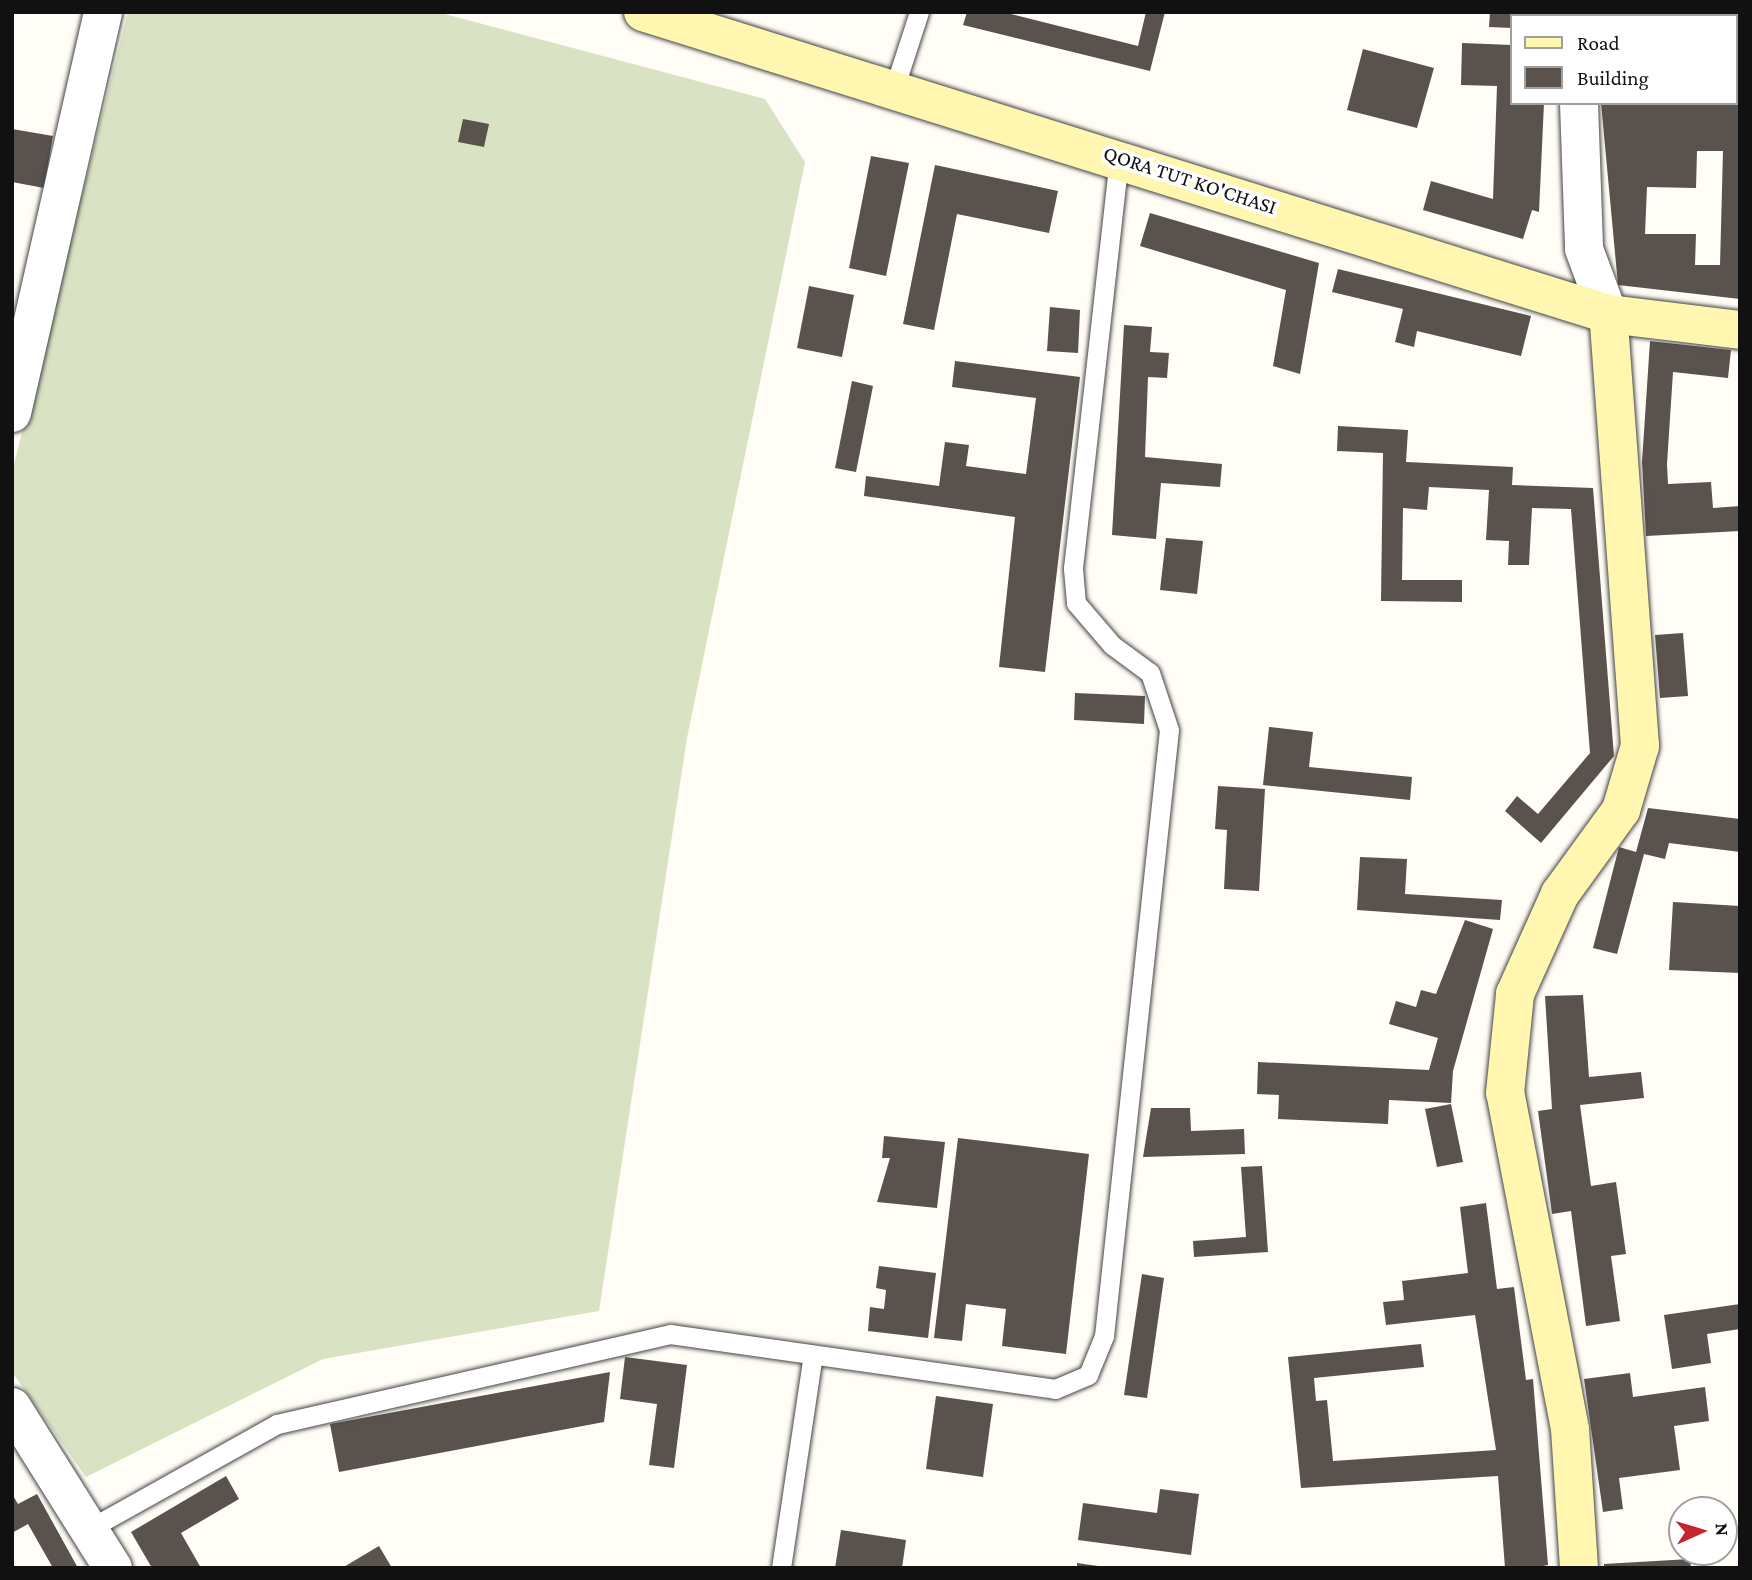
<!DOCTYPE html>
<html>
<head>
<meta charset="utf-8">
<style>
	body { margin:0 }
	#map { position:relative; width:1752px; height:1580px; overflow:hidden; background:#fffdf5; font-family:"Crimson Pro",serif }
	div>[style] { position:absolute }
	[style*='--x'] { left:calc(var(--x)*1px); top:calc(var(--y)*1px); width:calc(var(--w)*1px); rotate:calc(var(--a)*1deg) }
	.cemetery>* { inset:0; background:#d9e3c4 }
	.building>* { inset:0; background:#5a524d }
	.roads { filter:drop-shadow(0 0 2px #444) drop-shadow(0 0 2px #444) }
	.lane>* { height:19px; margin:-9.5px; padding:0 9.5px; transform-origin:9.5px; border-radius:9.5px; background:#fff }
	.street>* { height:38px; margin:-19px; padding:0 19px; transform-origin:19px; border-radius:19px; background:#fff }
	.secondary>* { height:38px; margin:-19px; padding:0 19px; transform-origin:19px; border-radius:19px; background:#fff6b0 }
	span { translate:-50% -50%; white-space:nowrap; text-align:center; line-height:1.15; -webkit-text-stroke:7px #fff; paint-order:stroke }
	.street-label { font-size:21px; color:#111 }
	.frame { position:absolute; inset:0; border:14px solid #111; pointer-events:none }
	.legend { position:absolute; left:1510px; top:14px; width:228px; height:91px; box-sizing:border-box; background:#fff; border:2px solid #a0a0a0; margin:0; padding:9px 12px; list-style:none; font-size:21px; color:#111 }
	.legend li { display:flex; align-items:center; gap:14px; height:35px }
	.legend b { width:35px; border:2px solid #a0a0a0 }
	.north { position:absolute; left:1668px; top:1496px; width:70px; height:70px; box-sizing:border-box; background:#fff; border:2px solid #a0a0a0; border-radius:50%; rotate:86deg; font-size:19px; font-weight:700; line-height:28px; text-align:center; color:#111 }
	.north::after { content:''; display:block; margin:auto; width:24px; height:32px; background:#c4262e; clip-path:polygon(50% 0,100% 100%,50% 72%,0 100%) }
</style>
</head>
<body>
<div id="map">
	<div class="cemetery">
		<div style="clip-path:polygon(128px 12px,437px 12px,765px 99px,805px 162px,687px 738px,599px 1311px,323px 1359px,86px 1477px,12px 1372px,12px 472px)"></div>
	</div>
	<div class="building">
		<div style="clip-path:polygon(967px 12px,1003px 12px,1138px 46px,1146px 12px,1165px 12px,1150px 71px,963px 25px)"></div>
		<div style="clip-path:polygon(1490px 12px,1540px 12px,1512px 16px,1512px 28px,1489px 27px)"></div>
		<div style="clip-path:polygon(1599px 12px,1630px 12px,1630px 16px,1599px 16px)"></div>
		<div style="clip-path:polygon(evenodd,1728px 12px,1740px 12px,1740px 299px,1618px 285px,1601px 103px,1736px 103px,1736px 16px,1728px 12px,1697px 151px,1723px 151px,1720px 265px,1695px 265px,1696px 234px,1645px 234px,1647px 187px,1696px 188px,1697px 151px)"></div>
		<div style="clip-path:polygon(1462px 43px,1512px 45px,1512px 103px,1544px 103px,1539px 212px,1532px 210px,1523px 239px,1423px 210px,1431px 181px,1493px 199px,1497px 86px,1461px 85px)"></div>
		<div style="clip-path:polygon(1363px 49px,1434px 68px,1417px 128px,1347px 110px)"></div>
		<div style="clip-path:polygon(463px 119px,489px 124px,484px 147px,458px 142px)"></div>
		<div style="clip-path:polygon(12px 129px,53px 136px,44px 188px,12px 182px)"></div>
		<div style="clip-path:polygon(871px 156px,909px 163px,886px 276px,849px 268px)"></div>
		<div style="clip-path:polygon(935px 165px,1058px 191px,1049px 233px,957px 214px,934px 330px,903px 324px)"></div>
		<div style="clip-path:polygon(1150px 213px,1319px 263px,1300px 374px,1273px 366px,1286px 290px,1140px 246px)"></div>
		<div style="clip-path:polygon(1338px 269px,1531px 316px,1521px 356px,1417px 331px,1414px 347px,1395px 342px,1403px 309px,1332px 292px)"></div>
		<div style="clip-path:polygon(809px 286px,854px 295px,842px 357px,797px 348px)"></div>
		<div style="clip-path:polygon(1050px 307px,1080px 310px,1078px 353px,1047px 351px)"></div>
		<div style="clip-path:polygon(1124px 325px,1152px 327px,1150px 352px,1169px 353px,1167px 378px,1148px 377px,1145px 457px,1222px 464px,1220px 487px,1161px 483px,1156px 539px,1112px 535px)"></div>
		<div style="clip-path:polygon(1650px 341px,1731px 350px,1728px 378px,1673px 372px,1667px 464px,1668px 484px,1711px 482px,1713px 508px,1740px 506px,1740px 531px,1646px 536px,1642px 462px)"></div>
		<div style="clip-path:polygon(955px 361px,1080px 377px,1045px 672px,999px 667px,1015px 517px,864px 496px,866px 476px,939px 486px,945px 442px,969px 445px,966px 466px,1026px 474px,1036px 398px,952px 387px)"></div>
		<div style="clip-path:polygon(852px 381px,873px 386px,856px 472px,835px 468px)"></div>
		<div style="clip-path:polygon(1338px 426px,1408px 430px,1406px 462px,1513px 467px,1512px 485px,1593px 488px,1614px 756px,1541px 843px,1505px 811px,1517px 796px,1538px 814px,1590px 753px,1571px 509px,1532px 508px,1529px 565px,1508px 565px,1509px 541px,1486px 540px,1489px 490px,1429px 487px,1427px 510px,1403px 508px,1402px 580px,1462px 580px,1462px 602px,1381px 601px,1383px 453px,1337px 451px)"></div>
		<div style="clip-path:polygon(1166px 538px,1203px 541px,1197px 594px,1160px 590px)"></div>
		<div style="clip-path:polygon(1683px 633px,1688px 696px,1660px 698px,1655px 635px)"></div>
		<div style="clip-path:polygon(1075px 693px,1145px 696px,1144px 724px,1074px 720px)"></div>
		<div style="clip-path:polygon(1269px 727px,1313px 732px,1309px 767px,1412px 777px,1410px 800px,1263px 785px)"></div>
		<div style="clip-path:polygon(1218px 786px,1265px 789px,1259px 891px,1224px 889px,1227px 830px,1215px 829px)"></div>
		<div style="clip-path:polygon(1648px 808px,1740px 819px,1740px 852px,1669px 843px,1665px 859px,1644px 854px,1617px 954px,1593px 948px,1619px 847px,1636px 852px)"></div>
		<div style="clip-path:polygon(1360px 857px,1407px 859px,1405px 894px,1502px 900px,1500px 920px,1357px 910px)"></div>
		<div style="clip-path:polygon(1673px 902px,1740px 906px,1740px 973px,1669px 970px)"></div>
		<div style="clip-path:polygon(1465px 920px,1493px 929px,1453px 1071px,1451px 1103px,1389px 1100px,1388px 1124px,1278px 1119px,1279px 1095px,1257px 1094px,1258px 1062px,1429px 1070px,1438px 1038px,1389px 1024px,1396px 1001px,1416px 1007px,1421px 990px,1436px 994px)"></div>
		<div style="clip-path:polygon(1583px 995px,1589px 1077px,1641px 1072px,1644px 1098px,1580px 1105px,1591px 1186px,1616px 1182px,1626px 1254px,1611px 1256px,1620px 1321px,1586px 1326px,1571px 1211px,1552px 1214px,1538px 1111px,1552px 1109px,1545px 996px)"></div>
		<div style="clip-path:polygon(1451px 1104px,1463px 1162px,1437px 1167px,1425px 1109px)"></div>
		<div style="clip-path:polygon(1151px 1108px,1190px 1108px,1191px 1131px,1244px 1129px,1245px 1154px,1143px 1157px)"></div>
		<div style="clip-path:polygon(884px 1136px,945px 1142px,937px 1208px,877px 1202px,890px 1158px,882px 1158px)"></div>
		<div style="clip-path:polygon(958px 1138px,1089px 1154px,1066px 1354px,1002px 1346px,1006px 1309px,966px 1304px,962px 1341px,934px 1338px)"></div>
		<div style="clip-path:polygon(1262px 1166px,1268px 1252px,1194px 1257px,1193px 1241px,1246px 1237px,1241px 1167px)"></div>
		<div style="clip-path:polygon(1486px 1203px,1497px 1289px,1514px 1287px,1526px 1380px,1533px 1379px,1548px 1565px,1534px 1568px,1505px 1568px,1498px 1476px,1301px 1488px,1288px 1357px,1421px 1344px,1424px 1367px,1314px 1378px,1316px 1401px,1327px 1400px,1333px 1461px,1496px 1450px,1475px 1315px,1386px 1325px,1383px 1302px,1404px 1300px,1402px 1281px,1468px 1273px,1460px 1207px)"></div>
		<div style="clip-path:polygon(879px 1266px,936px 1273px,928px 1338px,868px 1331px,870px 1307px,884px 1309px,886px 1290px,876px 1288px)"></div>
		<div style="clip-path:polygon(1142px 1274px,1164px 1278px,1147px 1398px,1124px 1395px)"></div>
		<div style="clip-path:polygon(1740px 1304px,1740px 1329px,1707px 1334px,1711px 1363px,1672px 1369px,1664px 1315px)"></div>
		<div style="clip-path:polygon(625px 1357px,687px 1365px,674px 1468px,649px 1465px,657px 1404px,620px 1399px)"></div>
		<div style="clip-path:polygon(610px 1372px,604px 1422px,339px 1472px,330px 1424px)"></div>
		<div style="clip-path:polygon(1630px 1373px,1633px 1397px,1705px 1387px,1709px 1421px,1674px 1426px,1680px 1470px,1619px 1478px,1623px 1509px,1603px 1512px,1584px 1379px)"></div>
		<div style="clip-path:polygon(936px 1396px,993px 1404px,983px 1477px,926px 1469px)"></div>
		<div style="clip-path:polygon(226px 1476px,239px 1499px,181px 1533px,201px 1568px,152px 1568px,131px 1532px)"></div>
		<div style="clip-path:polygon(1160px 1489px,1199px 1494px,1191px 1555px,1078px 1540px,1083px 1503px,1157px 1513px)"></div>
		<div style="clip-path:polygon(12px 1494px,18px 1504px,37px 1494px,78px 1568px,53px 1568px,28px 1524px,12px 1533px)"></div>
		<div style="clip-path:polygon(841px 1530px,906px 1540px,902px 1568px,835px 1568px)"></div>
		<div style="clip-path:polygon(379px 1546px,392px 1568px,342px 1568px)"></div>
		<div style="clip-path:polygon(1690px 1559px,1691px 1568px,1604px 1568px,1604px 1564px)"></div>
		<div style="clip-path:polygon(1077px 1563px,1098px 1566px,1098px 1568px,1077px 1568px)"></div>
	</div>
	<div class="roads">
		<div class="lane">
			<div style="--x:893;--y:92;--w:84;--a:-72"></div>
			<div style="--x:89;--y:1529;--w:215;--a:-29.2"></div>
			<div style="--x:277;--y:1424;--w:403;--a:-12.9"></div>
			<div style="--x:670;--y:1334;--w:389;--a:8.1"></div>
			<div style="--x:1055;--y:1389;--w:36;--a:-23"></div>
			<div style="--x:1088;--y:1375;--w:42;--a:-67.7"></div>
			<div style="--x:1104;--y:1336;--w:609;--a:-83.88"></div>
			<div style="--x:1169;--y:730;--w:60;--a:-108.4"></div>
			<div style="--x:1150;--y:673;--w:47;--a:-143.6"></div>
			<div style="--x:1112;--y:645;--w:55;--a:-130.6"></div>
			<div style="--x:1076;--y:603;--w:35;--a:-95"></div>
			<div style="--x:1073;--y:568;--w:414;--a:-83.6"></div>
			<div style="--x:781;--y:1568;--w:215;--a:-81.5"></div>
		</div>
		<div class="street">
			<div style="--x:1580;--y:16;--w:4;--a:-90"></div>
			<div style="--x:1579;--y:103;--w:146;--a:88"></div>
			<div style="--x:1584;--y:249;--w:69;--a:69.7"></div>
			<div style="--x:12;--y:413;--w:411;--a:-77.2"></div>
			<div style="--x:12;--y:1407;--w:190;--a:57.9"></div>
		</div>
		<div class="secondary">
			<div style="--x:643;--y:12;--w:1011;--a:17.38"></div>
			<div style="--x:1608;--y:314;--w:133;--a:6.9"></div>
			<div style="--x:1579;--y:1568;--w:139;--a:-93.7"></div>
			<div style="--x:1570;--y:1429;--w:342;--a:-100.9"></div>
			<div style="--x:1505;--y:1093;--w:100;--a:-84.2"></div>
			<div style="--x:1515;--y:994;--w:110;--a:-65.8"></div>
			<div style="--x:1560;--y:894;--w:104;--a:-54"></div>
			<div style="--x:1621;--y:810;--w:67;--a:-73.5"></div>
			<div style="--x:1640;--y:746;--w:433;--a:-94.2"></div>
		</div>
	</div>
	<div class="street-label">
		<span style="left:1190px;top:180px;rotate:18deg">QORA TUT KO'CHASI</span>
	</div>
	<div class="frame"></div>
	<ul class="legend">
	<li><b style="height:9px;background:#fff6b0"></b>Road</li>
	<li><b style="height:19px;background:#5a524d"></b>Building</li>
	</ul>
	<div class="north">N</div>
</div>
</body>
</html>
